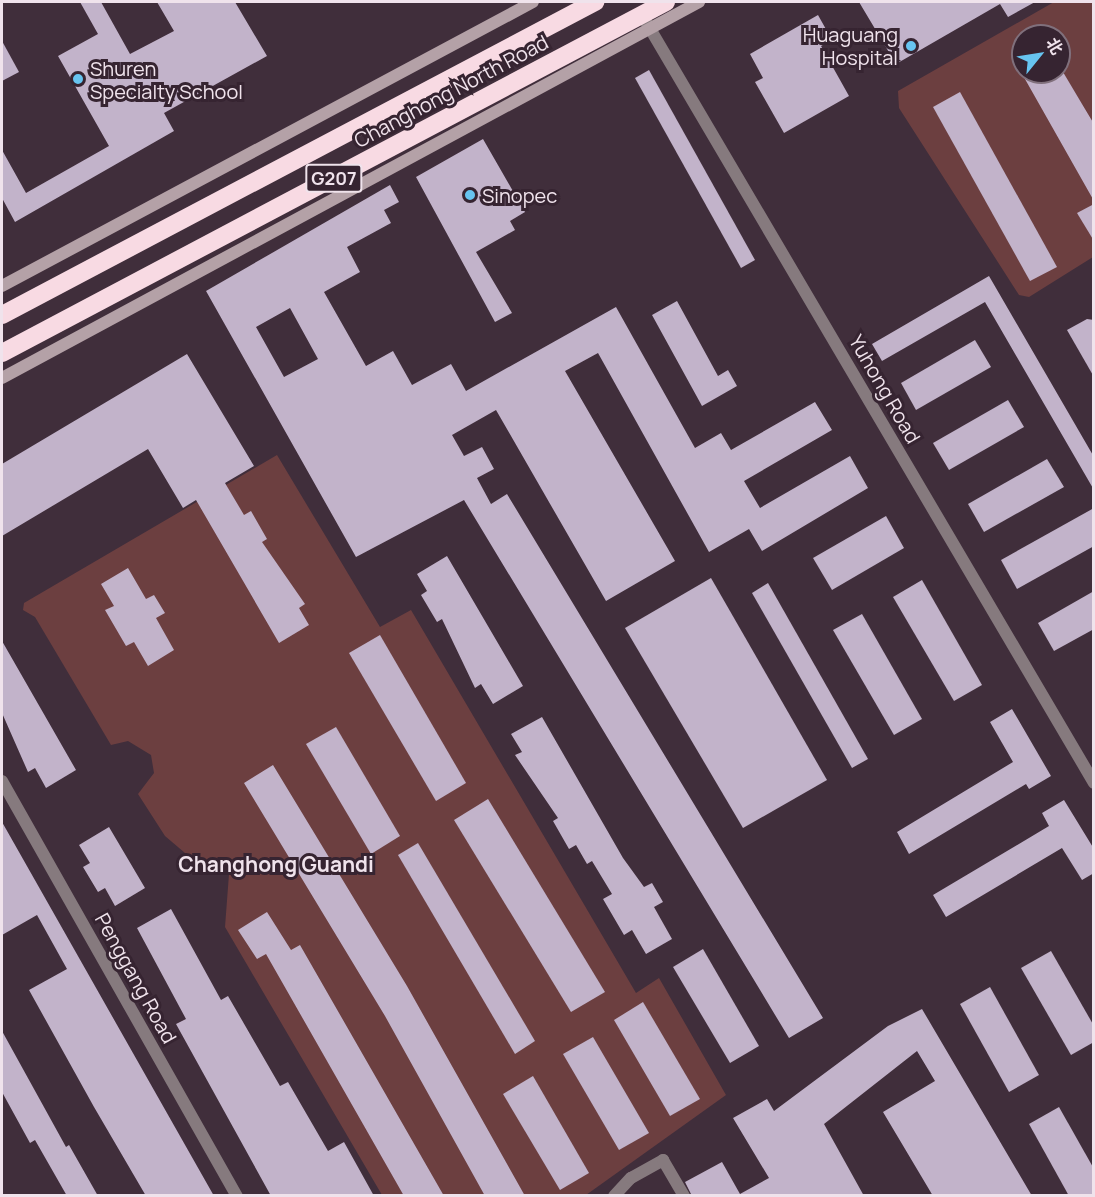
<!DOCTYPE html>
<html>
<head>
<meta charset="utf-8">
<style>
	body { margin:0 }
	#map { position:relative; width:1095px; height:1197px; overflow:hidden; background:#402e3b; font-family:Manrope,"Noto Sans SC",sans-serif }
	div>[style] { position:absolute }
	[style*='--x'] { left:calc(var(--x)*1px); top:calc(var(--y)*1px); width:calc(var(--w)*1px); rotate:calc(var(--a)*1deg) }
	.green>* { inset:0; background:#6c3f40 }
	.building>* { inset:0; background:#c2b3ca }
	.street>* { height:12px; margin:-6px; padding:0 6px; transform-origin:6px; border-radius:6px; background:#867a7e }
	.secondary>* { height:12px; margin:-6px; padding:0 6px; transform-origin:6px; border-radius:6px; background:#b4a1a7 }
	.highway>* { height:18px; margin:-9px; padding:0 9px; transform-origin:9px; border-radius:9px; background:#f8dae3 }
	.dots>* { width:16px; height:16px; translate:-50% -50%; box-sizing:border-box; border:3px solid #362431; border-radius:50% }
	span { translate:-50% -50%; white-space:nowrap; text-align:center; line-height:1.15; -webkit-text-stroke:6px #362431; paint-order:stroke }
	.shield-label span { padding:2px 4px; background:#362431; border:2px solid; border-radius:4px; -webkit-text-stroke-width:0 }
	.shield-label { font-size:18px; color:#f0e3ec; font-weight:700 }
	.poi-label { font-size:20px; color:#f0e3ec }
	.right { translate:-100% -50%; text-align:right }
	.left { translate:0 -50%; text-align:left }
	.street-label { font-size:20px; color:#f0e3ec }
	.neighbourhood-label { font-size:21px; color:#f0e3ec; font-weight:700 }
	.frame { position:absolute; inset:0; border:3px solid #f0e3ec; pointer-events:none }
	.north { position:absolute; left:1011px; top:24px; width:60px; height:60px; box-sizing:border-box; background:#362431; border:2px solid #80707c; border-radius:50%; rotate:60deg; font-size:16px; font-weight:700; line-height:24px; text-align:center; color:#f0e3ec }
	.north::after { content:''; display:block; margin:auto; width:21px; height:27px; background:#67c4f0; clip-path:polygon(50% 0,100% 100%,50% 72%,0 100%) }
</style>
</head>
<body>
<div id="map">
	<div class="green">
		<div style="clip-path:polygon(evenodd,1054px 2px,1093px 2px,1093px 257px,1029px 297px,1019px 295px,899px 108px,898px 91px,1054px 2px,1023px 36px,1059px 36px,1059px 72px,1023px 72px,1023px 36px)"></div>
		<div style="clip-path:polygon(277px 455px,380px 627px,411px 610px,636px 993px,659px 978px,726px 1095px,586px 1195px,382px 1195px,225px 927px,229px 874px,185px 853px,165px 836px,138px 794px,154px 773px,151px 755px,128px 741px,111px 745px,35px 617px,23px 610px,24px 603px)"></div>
	</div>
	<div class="building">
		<div style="clip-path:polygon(80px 2px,101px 2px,130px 54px,174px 31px,157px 2px,235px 2px,267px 56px,164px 113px,174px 131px,15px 222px,2px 198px,2px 150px,26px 193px,109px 146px,58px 56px,98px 34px)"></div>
		<div style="clip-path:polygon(859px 2px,1035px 2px,1008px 17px,1000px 4px,896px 64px)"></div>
		<div style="clip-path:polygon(818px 15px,832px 40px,821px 46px,849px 96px,784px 133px,755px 82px,763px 78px,750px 54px)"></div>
		<div style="clip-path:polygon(2px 41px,19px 72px,2px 81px)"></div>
		<div style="clip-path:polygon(649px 70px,755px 260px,741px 268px,635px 78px)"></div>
		<div style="clip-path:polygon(1021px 72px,1063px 72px,1082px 104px,1094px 124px,1094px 201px)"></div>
		<div style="clip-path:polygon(960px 92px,1057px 267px,1030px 281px,933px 107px)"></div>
		<div style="clip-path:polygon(483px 139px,525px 212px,510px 221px,515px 230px,476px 252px,512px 313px,495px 322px,416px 177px)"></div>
		<div style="clip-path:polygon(evenodd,390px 185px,399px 202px,384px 210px,391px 223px,347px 247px,360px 272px,324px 292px,366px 366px,393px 351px,412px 385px,451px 364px,466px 391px,616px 307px,695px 448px,721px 433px,731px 450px,815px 402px,832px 430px,744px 481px,760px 508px,850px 456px,868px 488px,762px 551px,749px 529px,709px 552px,598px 353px,565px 371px,675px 561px,606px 601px,496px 410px,452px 435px,464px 456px,482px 447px,494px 469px,477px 478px,491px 504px,507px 494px,823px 1018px,789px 1038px,464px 500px,356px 557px,206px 291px,390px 185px,290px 308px,318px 359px,284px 377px,256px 327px,290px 308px)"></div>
		<div style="clip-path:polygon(1094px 204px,1094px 241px,1077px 213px)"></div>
		<div style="clip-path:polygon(989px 276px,1094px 457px,1094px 490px,985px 302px,882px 361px,872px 344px)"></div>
		<div style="clip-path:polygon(677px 301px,718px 376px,728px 370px,737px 386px,702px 406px,652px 315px)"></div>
		<div style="clip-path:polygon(1087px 319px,1094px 320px,1094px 377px,1067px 330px)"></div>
		<div style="clip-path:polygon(975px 340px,991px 367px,916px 410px,901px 383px)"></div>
		<div style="clip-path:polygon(187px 354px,254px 466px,225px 483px,244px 515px,251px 511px,267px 539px,262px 542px,305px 604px,299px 608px,309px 625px,279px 643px,196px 500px,183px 508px,148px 449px,2px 536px,2px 464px)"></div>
		<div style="clip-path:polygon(1008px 400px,1024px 427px,949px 470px,933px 443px)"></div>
		<div style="clip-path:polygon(1047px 459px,1064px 487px,984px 532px,968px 504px)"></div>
		<div style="clip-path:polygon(1094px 508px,1094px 546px,1017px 589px,1001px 560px)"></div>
		<div style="clip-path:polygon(886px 516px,904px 548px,832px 590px,813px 558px)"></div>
		<div style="clip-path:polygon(447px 556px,523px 686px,493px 704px,481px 684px,475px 688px,442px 619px,437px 622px,421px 595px,427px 591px,417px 574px)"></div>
		<div style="clip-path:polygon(128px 568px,146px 599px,154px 595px,165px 613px,156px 618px,174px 650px,148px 666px,134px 642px,126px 646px,105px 610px,114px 606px,101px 584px)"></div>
		<div style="clip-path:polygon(711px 578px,827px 780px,743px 828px,625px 628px)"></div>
		<div style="clip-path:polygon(922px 580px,982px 685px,954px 701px,893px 597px)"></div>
		<div style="clip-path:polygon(768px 583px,868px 759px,852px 768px,752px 593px)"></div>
		<div style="clip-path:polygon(1094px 591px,1094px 629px,1054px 651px,1038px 623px)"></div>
		<div style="clip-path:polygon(862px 614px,922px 719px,894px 735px,833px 630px)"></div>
		<div style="clip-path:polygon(380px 635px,466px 783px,436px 801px,349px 653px)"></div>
		<div style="clip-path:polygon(2px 641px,76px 770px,46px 788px,35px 768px,28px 772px,2px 713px)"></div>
		<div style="clip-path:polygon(1012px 709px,1051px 776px,1029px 789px,1026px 784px,909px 854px,897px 832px,1013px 762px,990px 722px)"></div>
		<div style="clip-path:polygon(542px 717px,623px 858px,644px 887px,652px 883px,663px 902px,654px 907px,672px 939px,646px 954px,632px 930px,624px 935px,603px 899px,612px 894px,592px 861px,587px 864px,576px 845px,569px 849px,553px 821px,558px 818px,515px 755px,522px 752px,511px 734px)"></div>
		<div style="clip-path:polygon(336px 727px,400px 836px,371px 854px,306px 744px)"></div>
		<div style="clip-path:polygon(273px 765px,407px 986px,525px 1196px,485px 1196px,385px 1016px,244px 783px)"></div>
		<div style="clip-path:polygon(488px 799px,605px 992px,571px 1012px,454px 820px)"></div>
		<div style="clip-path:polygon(1064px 800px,1094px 849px,1094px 873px,1082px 880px,1062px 848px,946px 917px,933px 895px,1049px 826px,1042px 813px)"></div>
		<div style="clip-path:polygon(2px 822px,214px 1196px,146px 1196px,94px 1107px,29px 990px,67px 969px,37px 915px,2px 935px)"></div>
		<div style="clip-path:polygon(109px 827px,145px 888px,115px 906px,105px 888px,98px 892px,83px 867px,90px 863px,79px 845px)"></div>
		<div style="clip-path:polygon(418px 843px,535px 1041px,515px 1054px,398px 855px)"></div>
		<div style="clip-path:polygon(171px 909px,221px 1000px,228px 996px,280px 1086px,288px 1082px,328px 1151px,344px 1142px,374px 1196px,271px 1196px,176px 1024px,186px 1019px,137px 928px)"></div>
		<div style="clip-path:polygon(267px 912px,291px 950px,300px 945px,444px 1196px,404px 1196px,266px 954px,257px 959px,238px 930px)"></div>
		<div style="clip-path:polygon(703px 949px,759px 1046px,730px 1063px,673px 967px)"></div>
		<div style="clip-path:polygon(1051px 951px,1094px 1026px,1094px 1042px,1071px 1055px,1021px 968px)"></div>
		<div style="clip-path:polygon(990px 987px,1039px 1075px,1009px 1092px,960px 1004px)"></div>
		<div style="clip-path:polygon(643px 1002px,700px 1099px,670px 1116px,614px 1020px)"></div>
		<div style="clip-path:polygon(922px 1009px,1032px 1196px,933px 1196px,883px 1112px,935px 1081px,917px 1051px,824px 1124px,864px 1196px,692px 1196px,685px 1182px,722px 1162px,740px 1194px,769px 1178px,733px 1118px,767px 1099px,774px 1111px,888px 1026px)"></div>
		<div style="clip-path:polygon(2px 1031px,66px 1147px,69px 1145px,98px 1196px,67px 1196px,35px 1140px,30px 1143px,2px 1092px)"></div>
		<div style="clip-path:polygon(593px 1037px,649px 1133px,619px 1150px,563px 1054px)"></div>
		<div style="clip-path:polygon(533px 1076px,589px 1173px,560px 1190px,503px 1094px)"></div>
		<div style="clip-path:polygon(1059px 1107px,1094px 1169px,1094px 1196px,1069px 1196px,1029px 1124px)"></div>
	</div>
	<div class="street">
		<div style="--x:642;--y:15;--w:891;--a:59.52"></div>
		<div style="--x:2;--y:781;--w:477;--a:60.5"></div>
		<div style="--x:614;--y:1196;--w:25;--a:-47"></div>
		<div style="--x:631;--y:1178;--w:37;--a:-29"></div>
		<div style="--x:663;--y:1160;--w:42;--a:59.7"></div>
	</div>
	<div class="secondary">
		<div style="--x:2;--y:286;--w:602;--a:-28.14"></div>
		<div style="--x:2;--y:378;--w:792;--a:-28.34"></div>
	</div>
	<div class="highway">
		<div style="--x:2;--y:315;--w:671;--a:-27.83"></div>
		<div style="--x:2;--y:353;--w:751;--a:-27.86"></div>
	</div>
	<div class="dots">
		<div style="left:911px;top:46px;background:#67c4f0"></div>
		<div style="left:78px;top:79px;background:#67c4f0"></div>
		<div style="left:470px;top:195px;background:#67c4f0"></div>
	</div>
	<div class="shield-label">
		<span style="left:334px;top:178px">G207</span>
	</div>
	<div class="poi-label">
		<span class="right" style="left:898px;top:46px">Huaguang<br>Hospital</span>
		<span class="left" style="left:90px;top:80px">Shuren<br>Specialty School</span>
		<span class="left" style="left:482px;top:195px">Sinopec</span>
	</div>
	<div class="street-label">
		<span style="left:451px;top:91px;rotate:-28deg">Changhong North Road</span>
		<span style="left:885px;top:389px;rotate:60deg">Yuhong Road</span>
		<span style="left:136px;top:978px;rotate:61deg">Penggang Road</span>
	</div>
	<div class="neighbourhood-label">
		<span style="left:276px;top:864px">Changhong Guandi</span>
	</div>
	<div class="frame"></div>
	<div class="north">北</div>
</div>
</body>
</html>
